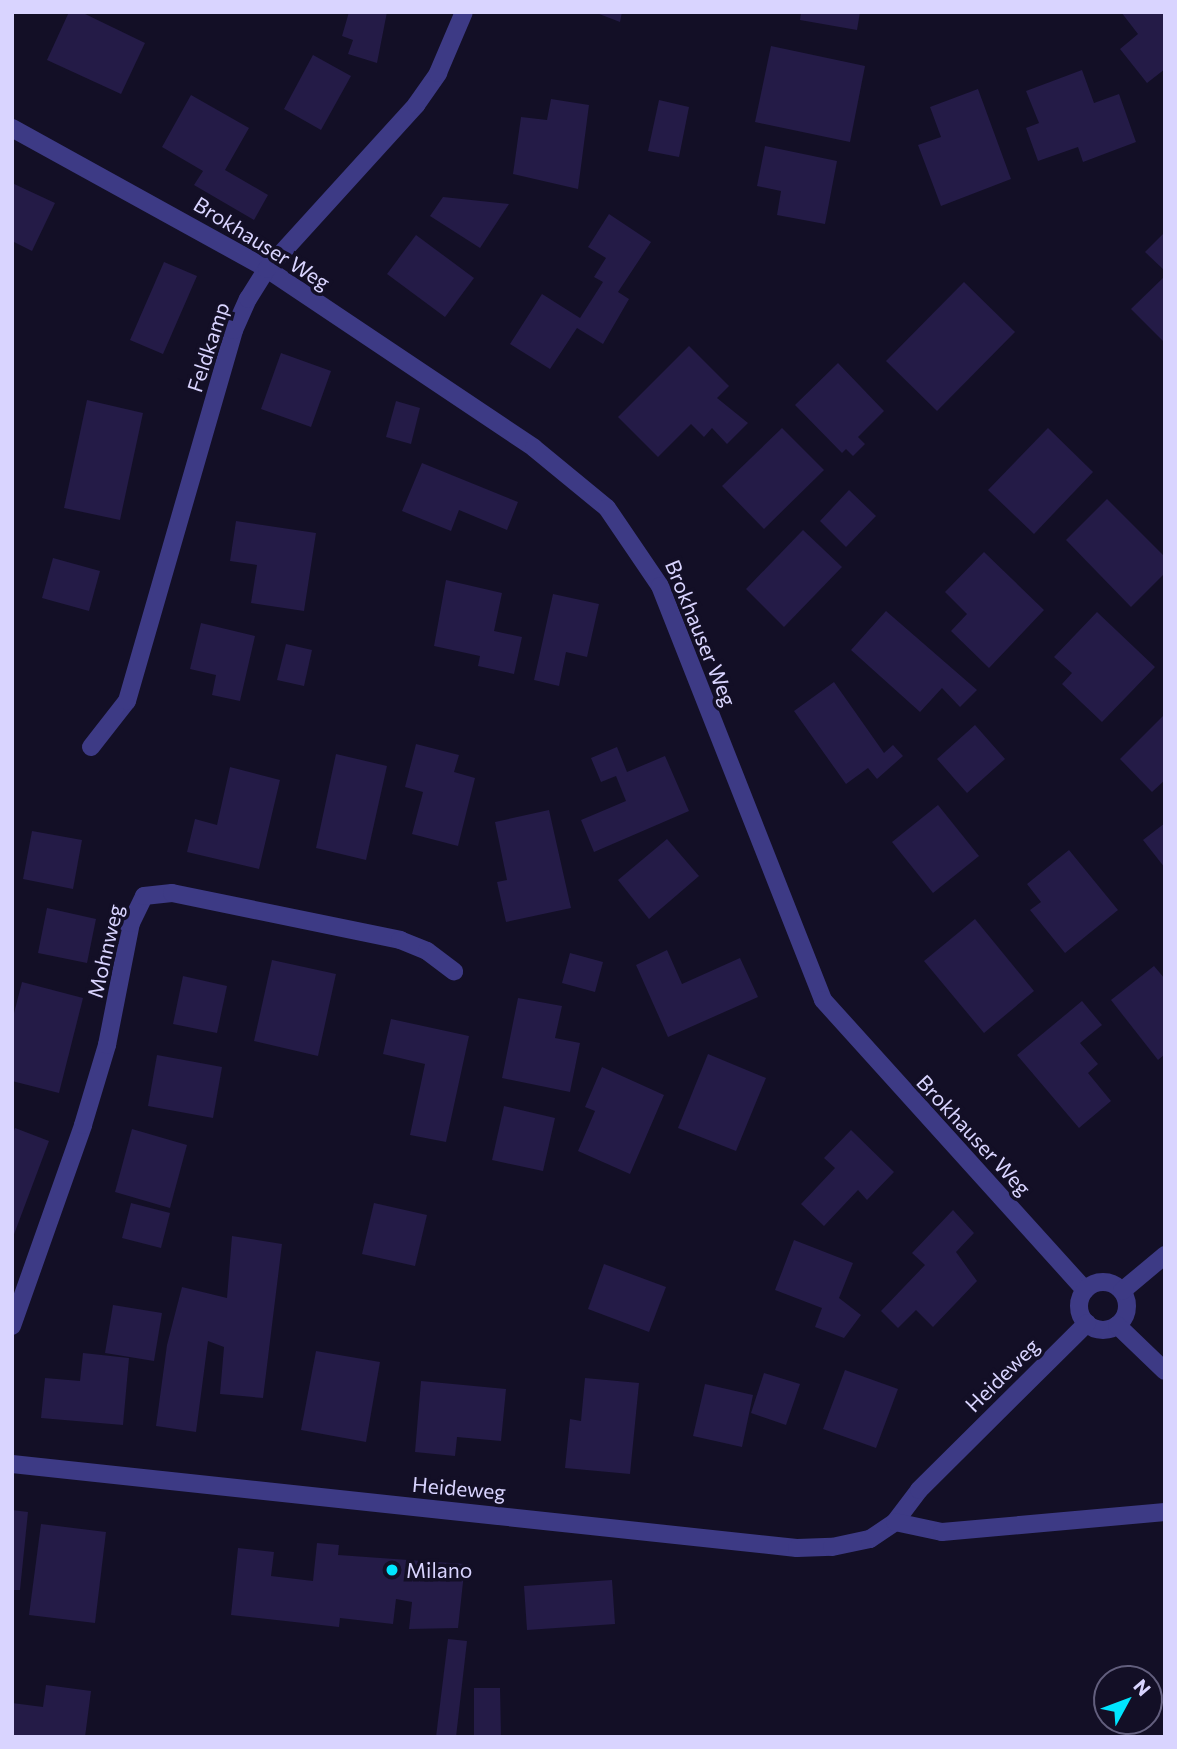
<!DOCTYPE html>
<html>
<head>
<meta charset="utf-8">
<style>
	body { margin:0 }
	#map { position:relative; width:1177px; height:1749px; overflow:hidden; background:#130f26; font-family:Commissioner,sans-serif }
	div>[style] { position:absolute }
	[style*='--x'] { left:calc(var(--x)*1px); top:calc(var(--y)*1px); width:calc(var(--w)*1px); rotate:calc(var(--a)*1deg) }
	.building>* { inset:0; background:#241b47 }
	.street>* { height:18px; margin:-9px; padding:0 9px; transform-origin:9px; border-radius:9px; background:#3d3a85 }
	.street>.ring { margin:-9px; padding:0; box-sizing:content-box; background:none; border:18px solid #3d3a85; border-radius:50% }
	.dots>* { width:19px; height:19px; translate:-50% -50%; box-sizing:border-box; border:4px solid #130f26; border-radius:50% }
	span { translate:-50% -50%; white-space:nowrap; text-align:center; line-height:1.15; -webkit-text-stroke:7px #130f26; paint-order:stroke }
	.street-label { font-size:21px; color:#d9d4ff }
	.poi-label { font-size:21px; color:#d9d4ff }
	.left { translate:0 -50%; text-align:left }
	.frame { position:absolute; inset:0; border:14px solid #d9d4ff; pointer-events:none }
	.north { position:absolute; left:1093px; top:1665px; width:70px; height:70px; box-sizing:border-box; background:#130f26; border:2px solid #625e7d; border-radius:50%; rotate:49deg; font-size:19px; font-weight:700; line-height:28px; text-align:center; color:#d9d4ff }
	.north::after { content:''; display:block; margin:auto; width:24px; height:32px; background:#00e5ff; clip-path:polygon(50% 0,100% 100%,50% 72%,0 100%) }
</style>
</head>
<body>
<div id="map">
	<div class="building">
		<div style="clip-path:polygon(69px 12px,81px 12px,145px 43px,121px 94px,47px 60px)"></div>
		<div style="clip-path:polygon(349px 12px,387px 12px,377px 63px,348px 54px,353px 40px,342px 36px)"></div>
		<div style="clip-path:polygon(594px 12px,622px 12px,620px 22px)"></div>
		<div style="clip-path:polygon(801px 12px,860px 12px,857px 30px,800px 20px)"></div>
		<div style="clip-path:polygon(1121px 12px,1165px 12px,1165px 69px,1147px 83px,1120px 49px,1138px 34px)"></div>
		<div style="clip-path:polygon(771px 46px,865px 66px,850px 142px,755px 122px)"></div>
		<div style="clip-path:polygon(313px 55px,351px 76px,321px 130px,284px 109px)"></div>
		<div style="clip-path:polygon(1082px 70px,1094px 103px,1119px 94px,1136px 142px,1083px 162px,1078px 147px,1038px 161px,1026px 128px,1039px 123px,1026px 91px)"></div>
		<div style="clip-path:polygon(978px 89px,1011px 179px,941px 206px,918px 145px,941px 137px,930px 107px)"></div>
		<div style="clip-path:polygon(191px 95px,249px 128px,225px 170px,268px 195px,254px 220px,194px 185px,203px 171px,162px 147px)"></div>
		<div style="clip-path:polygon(551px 99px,589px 105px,578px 189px,513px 174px,521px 117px,547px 120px)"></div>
		<div style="clip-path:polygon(659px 100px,689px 107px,679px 157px,648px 151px)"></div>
		<div style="clip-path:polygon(765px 146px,837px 161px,825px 224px,777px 215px,781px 191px,757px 186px)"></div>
		<div style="clip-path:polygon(12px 183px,55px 203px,32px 251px,12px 241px)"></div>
		<div style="clip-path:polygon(443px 197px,509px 204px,480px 248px,430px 216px)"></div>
		<div style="clip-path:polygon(609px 214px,651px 242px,618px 292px,629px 299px,603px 344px,577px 328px,550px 369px,510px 344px,542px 294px,580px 318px,603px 282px,594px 277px,606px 258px,588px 247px)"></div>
		<div style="clip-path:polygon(1165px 232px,1165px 271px,1145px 252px)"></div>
		<div style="clip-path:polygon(416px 235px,474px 278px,445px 317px,387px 274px)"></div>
		<div style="clip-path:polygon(164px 262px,197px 276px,163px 354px,130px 340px)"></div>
		<div style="clip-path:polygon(1165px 276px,1165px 343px,1131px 309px)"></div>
		<div style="clip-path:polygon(964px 282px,1015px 332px,937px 411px,886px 361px)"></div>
		<div style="clip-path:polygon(689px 346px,729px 386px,717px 398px,748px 423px,727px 444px,712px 428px,704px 437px,691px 424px,658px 457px,618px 417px)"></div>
		<div style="clip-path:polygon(281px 353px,331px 371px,311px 427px,261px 409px)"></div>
		<div style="clip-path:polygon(838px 363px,884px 411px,858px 437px,865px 444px,853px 456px,846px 449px,842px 453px,795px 405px)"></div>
		<div style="clip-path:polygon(87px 400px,143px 413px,120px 520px,64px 508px)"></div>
		<div style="clip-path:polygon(396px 401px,420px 408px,411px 444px,386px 437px)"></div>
		<div style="clip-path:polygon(782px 428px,824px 470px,764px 529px,722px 486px)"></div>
		<div style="clip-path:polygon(1048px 428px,1093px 472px,1034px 534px,988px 490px)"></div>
		<div style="clip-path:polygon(422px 463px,518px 502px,507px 530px,459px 510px,451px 531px,402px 511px)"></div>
		<div style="clip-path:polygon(849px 490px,876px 516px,846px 547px,820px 521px)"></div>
		<div style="clip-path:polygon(1107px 499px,1165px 557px,1165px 573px,1131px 607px,1066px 540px)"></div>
		<div style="clip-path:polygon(236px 521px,316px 533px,304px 611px,251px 603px,257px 565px,230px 561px)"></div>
		<div style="clip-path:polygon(803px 530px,842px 567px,784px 627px,746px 589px)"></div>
		<div style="clip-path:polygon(984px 552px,1044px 610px,989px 668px,951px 631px,967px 614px,945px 592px)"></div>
		<div style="clip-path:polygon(53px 558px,100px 571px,89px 611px,42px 598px)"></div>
		<div style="clip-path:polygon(446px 580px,502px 593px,494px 631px,522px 637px,514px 674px,478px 666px,480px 656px,434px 646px)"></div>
		<div style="clip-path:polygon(553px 594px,599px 604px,587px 657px,566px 652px,559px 686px,534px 680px)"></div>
		<div style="clip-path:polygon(886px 611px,977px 690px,960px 707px,942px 688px,920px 712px,851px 650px)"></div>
		<div style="clip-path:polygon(1097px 612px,1155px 667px,1102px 722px,1062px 684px,1072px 673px,1054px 657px)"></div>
		<div style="clip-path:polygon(201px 623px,255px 636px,240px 701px,212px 695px,216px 675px,190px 669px)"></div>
		<div style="clip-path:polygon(286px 644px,312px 650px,304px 686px,277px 680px)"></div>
		<div style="clip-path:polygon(834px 682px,884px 753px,893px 745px,903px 756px,877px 779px,868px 768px,846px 784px,794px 711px)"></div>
		<div style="clip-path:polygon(1165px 714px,1165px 780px,1152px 792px,1120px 759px)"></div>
		<div style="clip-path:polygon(975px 725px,1005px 759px,967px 793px,937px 759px)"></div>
		<div style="clip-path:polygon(416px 744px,459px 755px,454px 772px,475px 778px,458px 846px,412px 834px,423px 792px,405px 787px)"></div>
		<div style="clip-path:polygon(617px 747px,627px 772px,665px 756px,689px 811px,594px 852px,581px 820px,626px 801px,616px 776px,601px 782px,591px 758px)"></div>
		<div style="clip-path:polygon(336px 754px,387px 766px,366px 860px,316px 848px)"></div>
		<div style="clip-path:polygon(230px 767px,280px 780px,259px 869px,187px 852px,195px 819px,217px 825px)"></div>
		<div style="clip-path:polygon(938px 805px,979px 856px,933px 893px,892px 842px)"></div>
		<div style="clip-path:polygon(549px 810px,571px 908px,506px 922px,497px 882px,507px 880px,495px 822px)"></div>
		<div style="clip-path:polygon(1165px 823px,1165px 868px,1143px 840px)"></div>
		<div style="clip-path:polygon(32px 831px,82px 840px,73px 889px,23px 879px)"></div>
		<div style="clip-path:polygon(667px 839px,699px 876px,649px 919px,618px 880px)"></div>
		<div style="clip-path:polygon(1069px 850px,1118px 910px,1065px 953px,1030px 910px,1041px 902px,1027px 884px)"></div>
		<div style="clip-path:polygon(47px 908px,96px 919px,87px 963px,38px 953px)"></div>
		<div style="clip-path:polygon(975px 919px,1034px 991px,984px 1033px,924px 961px)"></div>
		<div style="clip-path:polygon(667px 950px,682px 984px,740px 958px,758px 997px,668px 1037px,636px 965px)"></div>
		<div style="clip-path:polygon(570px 953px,603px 962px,595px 992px,562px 983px)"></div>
		<div style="clip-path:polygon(272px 960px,336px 974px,318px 1056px,254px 1041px)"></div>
		<div style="clip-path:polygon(1154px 966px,1165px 979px,1165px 1054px,1158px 1060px,1111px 1000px)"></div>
		<div style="clip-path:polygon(183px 976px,227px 986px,217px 1033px,173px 1024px)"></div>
		<div style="clip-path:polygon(22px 982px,83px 998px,59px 1093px,12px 1081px,12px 1021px)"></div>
		<div style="clip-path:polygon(518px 998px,562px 1006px,555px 1038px,580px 1043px,570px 1092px,502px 1078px)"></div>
		<div style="clip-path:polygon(1082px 1001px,1102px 1025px,1080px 1043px,1098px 1064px,1088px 1073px,1111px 1101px,1079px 1128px,1017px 1055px)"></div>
		<div style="clip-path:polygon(391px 1019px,469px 1036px,446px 1142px,410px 1135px,425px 1064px,383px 1054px)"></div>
		<div style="clip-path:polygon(708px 1054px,766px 1078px,736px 1151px,678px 1128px)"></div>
		<div style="clip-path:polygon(157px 1055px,222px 1067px,213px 1118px,148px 1106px)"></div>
		<div style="clip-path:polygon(602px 1067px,664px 1095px,630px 1174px,578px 1151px,595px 1111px,585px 1107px)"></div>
		<div style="clip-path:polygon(504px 1106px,555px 1118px,543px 1171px,492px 1160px)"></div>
		<div style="clip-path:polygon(15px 1128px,49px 1141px,13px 1237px,12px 1136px)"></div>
		<div style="clip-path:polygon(132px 1129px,187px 1145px,170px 1208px,115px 1192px)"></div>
		<div style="clip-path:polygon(851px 1130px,894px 1172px,867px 1200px,858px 1190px,824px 1226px,801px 1204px,835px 1168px,824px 1158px)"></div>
		<div style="clip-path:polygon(131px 1203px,170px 1213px,161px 1248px,122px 1238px)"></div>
		<div style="clip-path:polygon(374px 1203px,427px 1215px,415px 1266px,362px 1254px)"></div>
		<div style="clip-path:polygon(953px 1210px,974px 1233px,956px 1252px,977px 1281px,933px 1327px,916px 1310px,898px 1328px,881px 1311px,925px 1265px,912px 1253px)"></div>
		<div style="clip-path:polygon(232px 1236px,282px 1244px,263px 1398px,220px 1394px,224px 1347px,208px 1341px,196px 1432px,156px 1426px,167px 1345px,182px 1287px,227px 1298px)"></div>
		<div style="clip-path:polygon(794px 1240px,853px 1263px,839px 1298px,861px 1315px,844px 1338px,815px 1327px,822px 1308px,775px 1290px)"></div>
		<div style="clip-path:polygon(604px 1264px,666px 1287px,649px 1332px,588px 1309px)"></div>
		<div style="clip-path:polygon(113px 1305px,162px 1313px,154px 1361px,105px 1353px)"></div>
		<div style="clip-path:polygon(316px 1351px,380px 1362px,366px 1442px,301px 1430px)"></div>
		<div style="clip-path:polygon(83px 1353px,129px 1358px,123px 1425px,41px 1418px,45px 1378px,80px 1381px)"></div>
		<div style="clip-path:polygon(845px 1370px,898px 1389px,876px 1448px,823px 1429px)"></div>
		<div style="clip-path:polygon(764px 1373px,800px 1384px,786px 1425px,751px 1413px)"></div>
		<div style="clip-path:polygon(585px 1378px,639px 1383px,630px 1474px,565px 1468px,570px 1419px,581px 1421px)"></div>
		<div style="clip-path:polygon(421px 1381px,506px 1389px,501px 1441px,457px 1437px,455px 1456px,415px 1452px)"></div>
		<div style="clip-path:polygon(705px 1384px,753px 1395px,742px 1447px,693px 1436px)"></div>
		<div style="clip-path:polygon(12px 1510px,28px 1512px,20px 1590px,12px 1590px)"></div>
		<div style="clip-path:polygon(41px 1524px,106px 1532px,95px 1623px,29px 1615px)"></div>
		<div style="clip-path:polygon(317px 1543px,339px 1545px,338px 1555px,465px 1564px,458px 1628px,409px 1629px,412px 1602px,396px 1599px,393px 1624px,340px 1618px,339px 1627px,231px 1615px,238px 1548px,274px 1552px,271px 1576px,313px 1581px)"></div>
		<div style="clip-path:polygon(612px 1580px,615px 1624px,527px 1630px,524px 1586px)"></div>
		<div style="clip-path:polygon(448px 1639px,467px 1641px,456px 1737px,436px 1737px)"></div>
		<div style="clip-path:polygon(46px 1685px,91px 1691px,85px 1737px,12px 1737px,12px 1703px,43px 1707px)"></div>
		<div style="clip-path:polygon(474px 1688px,500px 1688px,501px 1737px,474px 1737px)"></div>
	</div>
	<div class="street">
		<div style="--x:12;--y:128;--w:291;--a:28.9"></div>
		<div style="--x:267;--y:269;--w:321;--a:33.8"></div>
		<div style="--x:534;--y:448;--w:94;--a:39.4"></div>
		<div style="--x:607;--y:508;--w:94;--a:55.8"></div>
		<div style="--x:660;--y:586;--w:445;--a:68.5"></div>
		<div style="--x:823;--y:1000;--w:391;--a:47.9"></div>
		<div style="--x:91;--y:747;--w:58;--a:-52"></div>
		<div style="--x:127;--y:701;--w:386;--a:-73.9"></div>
		<div style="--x:234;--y:330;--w:34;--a:-66"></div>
		<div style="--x:248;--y:299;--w:36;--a:-58"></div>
		<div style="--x:267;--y:269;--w:222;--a:-47.7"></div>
		<div style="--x:416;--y:105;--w:39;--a:-55"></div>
		<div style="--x:438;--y:73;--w:66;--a:-66.9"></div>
		<div class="ring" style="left:1079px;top:1282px;width:30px;height:30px"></div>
		<div style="--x:1122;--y:1291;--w:56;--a:-39.9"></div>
		<div style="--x:1117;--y:1325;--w:66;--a:43.8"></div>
		<div style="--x:12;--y:1326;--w:213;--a:-70.5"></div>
		<div style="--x:83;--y:1125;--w:84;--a:-73.3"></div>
		<div style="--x:107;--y:1045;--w:124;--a:-78.9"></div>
		<div style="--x:131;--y:923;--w:30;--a:-64"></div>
		<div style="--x:144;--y:896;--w:28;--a:-6"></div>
		<div style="--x:172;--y:893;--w:233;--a:11.6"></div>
		<div style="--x:400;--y:940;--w:29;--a:22"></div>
		<div style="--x:427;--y:951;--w:34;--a:37"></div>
		<div style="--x:12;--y:1464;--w:789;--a:6.11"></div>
		<div style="--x:797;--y:1548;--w:35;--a:-2"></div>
		<div style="--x:832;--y:1547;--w:39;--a:-12"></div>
		<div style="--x:870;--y:1539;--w:30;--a:-34"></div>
		<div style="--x:895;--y:1522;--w:40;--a:-53"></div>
		<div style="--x:919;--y:1490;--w:237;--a:-44.8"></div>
		<div style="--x:895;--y:1522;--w:48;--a:12"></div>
		<div style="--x:942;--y:1532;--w:224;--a:-5.1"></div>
	</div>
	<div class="dots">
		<div style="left:392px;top:1570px;background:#00e5ff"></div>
	</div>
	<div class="street-label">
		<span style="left:262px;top:243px;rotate:32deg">Brokhauser Weg</span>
		<span style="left:208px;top:347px;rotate:-72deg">Feldkamp</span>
		<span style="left:701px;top:633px;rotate:68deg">Brokhauser Weg</span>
		<span style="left:105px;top:951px;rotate:-77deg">Mohnweg</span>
		<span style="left:974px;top:1135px;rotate:47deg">Brokhauser Weg</span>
		<span style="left:1002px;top:1375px;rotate:-45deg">Heideweg</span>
		<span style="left:459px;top:1488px;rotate:5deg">Heideweg</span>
	</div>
	<div class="poi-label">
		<span class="left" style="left:406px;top:1570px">Milano</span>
	</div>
	<div class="frame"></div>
	<div class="north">N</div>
</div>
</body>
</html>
